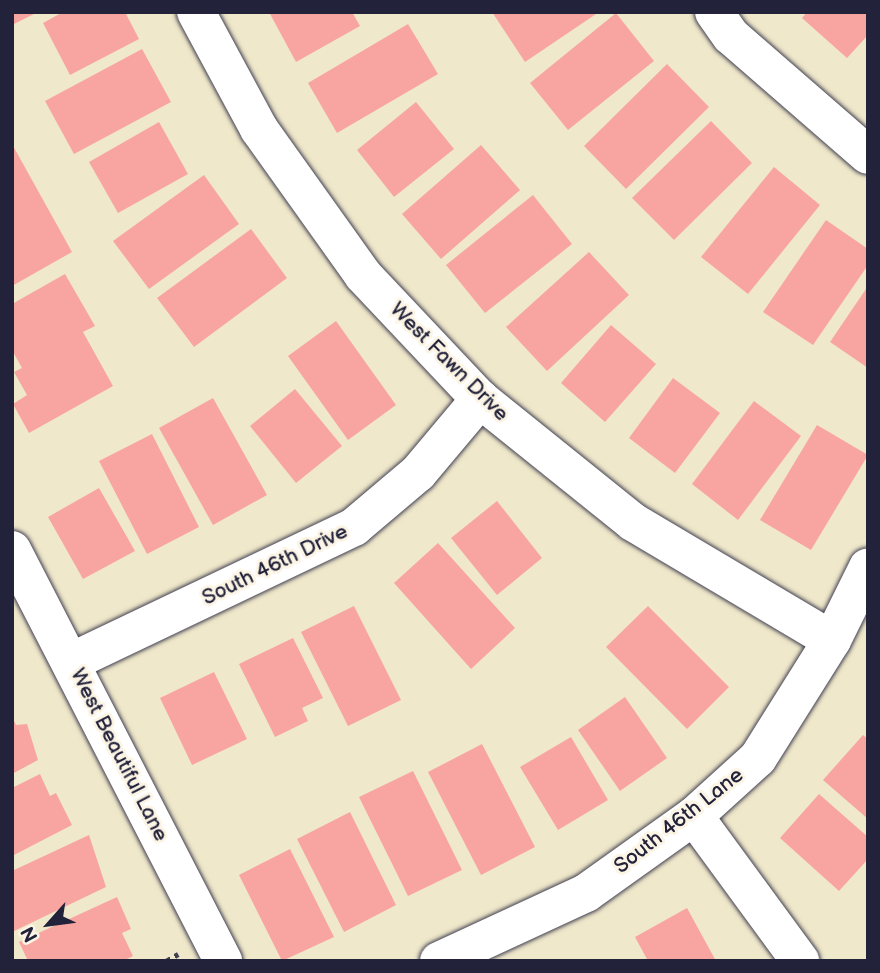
<!DOCTYPE html>
<html>
<head>
<meta charset="utf-8">
<style>
	body { margin:0 }
	#map { position:relative; width:880px; height:973px; overflow:hidden; background:#f0e8cb; font-family:"Balsamiq Sans",sans-serif }
	div>[style] { position:absolute }
	[style*='--x'] { left:calc(var(--x)*1px); top:calc(var(--y)*1px); width:calc(var(--w)*1px); rotate:calc(var(--a)*1deg) }
	.building>* { inset:0; background:#f8a5a2 }
	.path>* { height:4.5px; margin-top:-2.25px; transform-origin:0; background:repeating-linear-gradient(90deg,#414051 0 5px,transparent 0 10px) }
	.roads { filter:drop-shadow(0 0 2px #414051) drop-shadow(0 0 2px #414051) }
	.minor>* { height:38px; margin:-19px; padding:0 19px; transform-origin:19px; border-radius:19px; background:#fff }
	span { translate:-50% -50%; white-space:nowrap; text-align:center; line-height:1.15; -webkit-text-stroke:6px #fcf5e5; paint-order:stroke }
	.street-label { font-size:21px; color:#22223b }
	.frame { position:absolute; inset:0; border:14px solid #22223b; pointer-events:none }
	.north { position:absolute; left:14px; top:889px; width:70px; height:70px; -webkit-text-stroke:5px #fcf5e5; paint-order:stroke; rotate:242deg; font-size:19px; font-weight:700; line-height:28px; text-align:center; color:#22223b }
	.north::after { content:''; display:block; margin:auto; width:24px; height:32px; background:#22223b; clip-path:polygon(50% 0,100% 100%,50% 72%,0 100%) }
</style>
</head>
<body>
<div id="map">
	<div class="building">
		<div style="clip-path:polygon(12px 12px,38px 12px,12px 25px)"></div>
		<div style="clip-path:polygon(63px 12px,125px 12px,139px 39px,70px 75px,43px 23px)"></div>
		<div style="clip-path:polygon(269px 12px,352px 12px,360px 26px,296px 62px)"></div>
		<div style="clip-path:polygon(492px 12px,599px 12px,525px 62px)"></div>
		<div style="clip-path:polygon(807px 12px,868px 12px,868px 35px,847px 58px,802px 18px)"></div>
		<div style="clip-path:polygon(616px 13px,654px 61px,568px 130px,530px 83px)"></div>
		<div style="clip-path:polygon(408px 24px,438px 74px,337px 133px,308px 83px)"></div>
		<div style="clip-path:polygon(142px 49px,171px 102px,74px 154px,45px 101px)"></div>
		<div style="clip-path:polygon(667px 64px,709px 107px,626px 189px,584px 146px)"></div>
		<div style="clip-path:polygon(416px 102px,454px 149px,394px 197px,357px 150px)"></div>
		<div style="clip-path:polygon(711px 121px,752px 163px,674px 240px,632px 198px)"></div>
		<div style="clip-path:polygon(159px 122px,188px 174px,118px 213px,89px 162px)"></div>
		<div style="clip-path:polygon(12px 144px,72px 252px,12px 286px)"></div>
		<div style="clip-path:polygon(481px 145px,520px 190px,441px 259px,402px 214px)"></div>
		<div style="clip-path:polygon(774px 167px,820px 205px,748px 294px,701px 257px)"></div>
		<div style="clip-path:polygon(204px 175px,239px 224px,149px 289px,113px 241px)"></div>
		<div style="clip-path:polygon(533px 195px,572px 244px,485px 313px,446px 265px)"></div>
		<div style="clip-path:polygon(826px 220px,868px 249px,868px 265px,813px 345px,763px 312px)"></div>
		<div style="clip-path:polygon(251px 229px,287px 278px,194px 347px,157px 298px)"></div>
		<div style="clip-path:polygon(589px 252px,629px 295px,547px 371px,506px 327px)"></div>
		<div style="clip-path:polygon(65px 274px,95px 326px,83px 332px,113px 386px,29px 433px,13px 404px,27px 395px,14px 372px,22px 368px,12px 350px,12px 304px)"></div>
		<div style="clip-path:polygon(868px 286px,868px 368px,830px 342px)"></div>
		<div style="clip-path:polygon(336px 321px,396px 405px,348px 440px,288px 356px)"></div>
		<div style="clip-path:polygon(611px 325px,656px 364px,605px 422px,561px 383px)"></div>
		<div style="clip-path:polygon(673px 378px,720px 413px,675px 473px,629px 438px)"></div>
		<div style="clip-path:polygon(295px 389px,342px 446px,296px 483px,250px 426px)"></div>
		<div style="clip-path:polygon(213px 398px,267px 495px,213px 525px,159px 428px)"></div>
		<div style="clip-path:polygon(754px 401px,801px 436px,738px 520px,692px 484px)"></div>
		<div style="clip-path:polygon(817px 425px,868px 455px,811px 550px,760px 520px)"></div>
		<div style="clip-path:polygon(152px 434px,199px 527px,147px 554px,99px 461px)"></div>
		<div style="clip-path:polygon(99px 488px,135px 551px,83px 579px,48px 517px)"></div>
		<div style="clip-path:polygon(497px 501px,542px 558px,497px 595px,451px 538px)"></div>
		<div style="clip-path:polygon(438px 543px,515px 628px,471px 669px,394px 583px)"></div>
		<div style="clip-path:polygon(354px 606px,401px 700px,348px 726px,301px 632px)"></div>
		<div style="clip-path:polygon(648px 606px,729px 687px,687px 729px,606px 647px)"></div>
		<div style="clip-path:polygon(293px 638px,323px 698px,302px 708px,308px 721px,275px 737px,239px 664px)"></div>
		<div style="clip-path:polygon(214px 672px,247px 739px,192px 765px,160px 698px)"></div>
		<div style="clip-path:polygon(625px 697px,667px 758px,620px 791px,578px 730px)"></div>
		<div style="clip-path:polygon(12px 716px,16px 725px,27px 724px,38px 760px,12px 774px)"></div>
		<div style="clip-path:polygon(863px 735px,868px 739px,868px 819px,823px 780px)"></div>
		<div style="clip-path:polygon(571px 737px,608px 800px,558px 830px,520px 767px)"></div>
		<div style="clip-path:polygon(482px 744px,535px 847px,481px 875px,428px 772px)"></div>
		<div style="clip-path:polygon(413px 771px,462px 870px,408px 896px,359px 797px)"></div>
		<div style="clip-path:polygon(40px 774px,50px 796px,56px 793px,72px 825px,12px 856px,12px 788px)"></div>
		<div style="clip-path:polygon(819px 794px,868px 837px,868px 859px,839px 891px,780px 838px)"></div>
		<div style="clip-path:polygon(350px 812px,396px 905px,344px 932px,297px 839px)"></div>
		<div style="clip-path:polygon(89px 835px,106px 887px,12px 932px,12px 871px)"></div>
		<div style="clip-path:polygon(290px 849px,334px 937px,282px 961px,239px 875px)"></div>
		<div style="clip-path:polygon(117px 897px,131px 929px,122px 933px,133px 956px,123px 961px,28px 961px,19px 942px)"></div>
		<div style="clip-path:polygon(687px 908px,716px 961px,648px 961px,635px 937px)"></div>
	</div>
	<div class="path">
		<div style="--x:166;--y:961;--w:14;--a:-30"></div>
	</div>
	<div class="roads">
		<div class="minor">
			<div style="--x:196;--y:12;--w:133;--a:61.7"></div>
			<div style="--x:259;--y:129;--w:179;--a:54.5"></div>
			<div style="--x:363;--y:275;--w:170;--a:46.7"></div>
			<div style="--x:480;--y:399;--w:196;--a:38.8"></div>
			<div style="--x:633;--y:522;--w:231;--a:30.7"></div>
			<div style="--x:714;--y:12;--w:29;--a:55"></div>
			<div style="--x:731;--y:36;--w:181;--a:41"></div>
			<div style="--x:12;--y:550;--w:462;--a:62.8"></div>
			<div style="--x:71;--y:662;--w:314;--a:-25.5"></div>
			<div style="--x:354;--y:527;--w:84;--a:-40.2"></div>
			<div style="--x:418;--y:473;--w:97;--a:-50"></div>
			<div style="--x:694;--y:816;--w:180;--a:53.8"></div>
			<div style="--x:439;--y:961;--w:162;--a:-24.8"></div>
			<div style="--x:586;--y:893;--w:133;--a:-35.5"></div>
			<div style="--x:694;--y:816;--w:86;--a:-42.2"></div>
			<div style="--x:758;--y:758;--w:139;--a:-57.9"></div>
			<div style="--x:832;--y:640;--w:81;--a:-63.7"></div>
		</div>
	</div>
	<div class="street-label">
		<span style="left:449px;top:362px;rotate:45deg">West Fawn Drive</span>
		<span style="left:275px;top:565px;rotate:-26deg">South 46th Drive</span>
		<span style="left:119px;top:755px;rotate:63deg">West Beautiful Lane</span>
		<span style="left:679px;top:821px;rotate:-38deg">South 46th Lane</span>
	</div>
	<div class="frame"></div>
	<div class="north">N</div>
</div>
</body>
</html>
